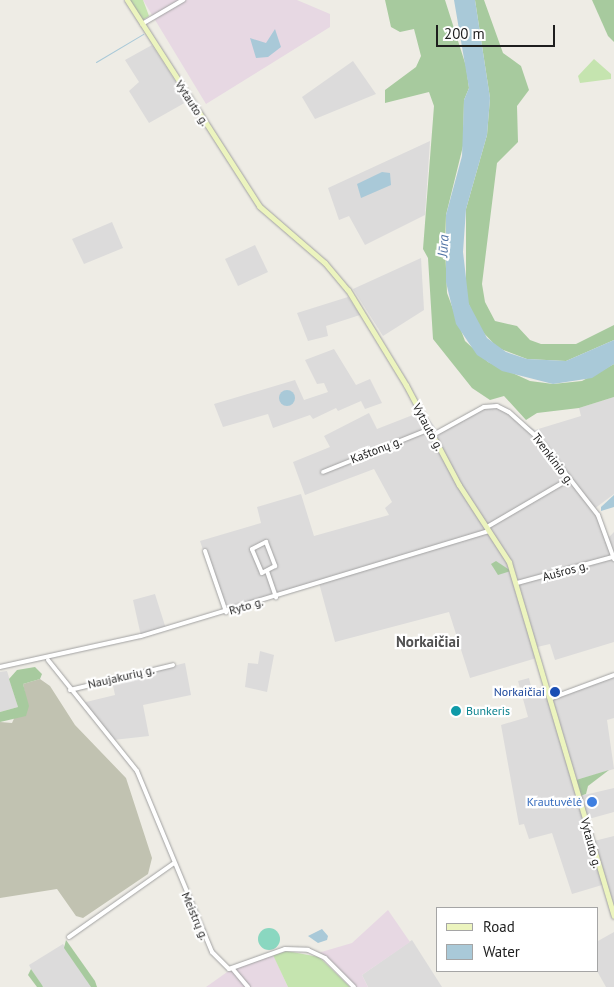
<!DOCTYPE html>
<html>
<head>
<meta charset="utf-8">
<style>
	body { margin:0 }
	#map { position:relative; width:614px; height:987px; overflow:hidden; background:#eeece5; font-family:"PT Sans",sans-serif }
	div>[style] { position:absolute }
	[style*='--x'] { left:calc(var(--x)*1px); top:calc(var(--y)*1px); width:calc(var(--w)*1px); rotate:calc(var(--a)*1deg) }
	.residential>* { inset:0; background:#dcdbdb }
	.industrial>* { inset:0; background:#e7d8e3 }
	.construction>* { inset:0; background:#c1c2b1 }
	.grass>* { inset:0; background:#c5e4af }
	.forest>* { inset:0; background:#a7ca9e }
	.pitch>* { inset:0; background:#8ad7c0 }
	.round { border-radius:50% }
	.water>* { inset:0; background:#a9c9d8 }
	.stream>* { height:1px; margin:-0.5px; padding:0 0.5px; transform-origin:0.5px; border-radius:0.5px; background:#a9c9d8 }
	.roads { filter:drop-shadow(0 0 1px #a2a2a2) drop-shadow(0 0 1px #a2a2a2) }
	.minor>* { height:4px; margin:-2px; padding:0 2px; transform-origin:2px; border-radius:2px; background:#fff }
	.secondary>* { height:5px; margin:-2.5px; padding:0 2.5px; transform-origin:2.5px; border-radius:2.5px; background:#ecf4be }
	.dots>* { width:14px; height:14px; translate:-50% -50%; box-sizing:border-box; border:2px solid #fff; border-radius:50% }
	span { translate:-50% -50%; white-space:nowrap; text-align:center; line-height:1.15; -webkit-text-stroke:4.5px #fff; paint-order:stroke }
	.street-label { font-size:12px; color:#1e1e1e }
	.transit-label { font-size:12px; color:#164399 }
	.right { translate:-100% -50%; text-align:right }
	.culture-label { font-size:12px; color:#0d838f }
	.left { translate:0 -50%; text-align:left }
	.shop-label { font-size:12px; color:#366cbe }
	.water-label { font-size:14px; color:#5375a6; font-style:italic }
	.quarter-label { font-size:15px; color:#515151; font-weight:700 }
	.legend { position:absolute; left:436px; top:907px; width:162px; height:65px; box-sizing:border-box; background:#fff; border:1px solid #a5a5a5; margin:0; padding:6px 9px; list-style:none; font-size:15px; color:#1e1e1e }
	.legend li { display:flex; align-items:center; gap:10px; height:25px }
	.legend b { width:25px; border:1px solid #a5a5a5 }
	.scale { position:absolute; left:436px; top:25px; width:119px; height:22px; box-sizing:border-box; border:2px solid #1e1e1e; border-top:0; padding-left:6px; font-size:15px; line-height:18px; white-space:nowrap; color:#1e1e1e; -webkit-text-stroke:4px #fff; paint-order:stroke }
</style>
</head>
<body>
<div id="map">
	<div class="residential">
		<div style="clip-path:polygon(152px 45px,188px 101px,149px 123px,129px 91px,139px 82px,125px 60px)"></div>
		<div style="clip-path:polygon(353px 61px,376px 94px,315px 119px,302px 97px)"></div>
		<div style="clip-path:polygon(430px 141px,425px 215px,365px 245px,349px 216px,339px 220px,328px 188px)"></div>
		<div style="clip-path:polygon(112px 222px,123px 248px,84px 264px,72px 239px)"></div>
		<div style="clip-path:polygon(255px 245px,268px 272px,238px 286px,225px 259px)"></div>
		<div style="clip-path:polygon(421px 258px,424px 310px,383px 336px,353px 289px)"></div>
		<div style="clip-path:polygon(348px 297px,360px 315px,326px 326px,328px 336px,308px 341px,297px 313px)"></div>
		<div style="clip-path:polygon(334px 349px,356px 385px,370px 379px,382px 403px,365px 409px,361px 401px,338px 411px,336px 408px,313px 419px,310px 415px,273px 428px,268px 414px,223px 427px,214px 404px,295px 380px,304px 400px,328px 392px,324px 383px,317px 384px,305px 360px)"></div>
		<div style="clip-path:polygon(614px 397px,614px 494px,594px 509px,609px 537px,614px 532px,614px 642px,555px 660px,550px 644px,537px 647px,540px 657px,470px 678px,449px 612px,335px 642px,319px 583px,223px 609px,200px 541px,261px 523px,257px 507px,301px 494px,314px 536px,389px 515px,385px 508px,392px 502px,374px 469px,305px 495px,293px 462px,330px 447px,324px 436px,369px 413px,377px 429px,423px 411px,438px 431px,494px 403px,535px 430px,581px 416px,579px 408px)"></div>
		<div style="clip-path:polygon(155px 594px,166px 629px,141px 636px,133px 600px)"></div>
		<div style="clip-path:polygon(260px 651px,274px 655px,267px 692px,245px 687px,248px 663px,258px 664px)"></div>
		<div style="clip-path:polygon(185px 663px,191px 695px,143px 705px,149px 736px,113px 740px,82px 703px,115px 695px,112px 681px)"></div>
		<div style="clip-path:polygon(7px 671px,18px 707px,0 712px,0 672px)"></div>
		<div style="clip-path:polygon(614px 675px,614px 718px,607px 720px,614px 769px,576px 780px,580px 796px,614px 788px,614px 812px,585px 820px,590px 842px,614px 836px,614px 916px,602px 885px,572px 894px,552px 833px,529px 839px,524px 824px,519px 825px,501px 725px,528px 717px,518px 681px,529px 678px,532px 690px,548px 685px,552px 698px)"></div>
		<div style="clip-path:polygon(614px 932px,614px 987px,606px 987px,597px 971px,598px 941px)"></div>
		<div style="clip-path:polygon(412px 940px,442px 987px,368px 987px,362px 975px)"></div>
		<div style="clip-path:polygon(63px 944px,87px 976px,91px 987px,43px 987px,31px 969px,29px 965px)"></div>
	</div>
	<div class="industrial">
		<div style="clip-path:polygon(143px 0,297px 0,330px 14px,330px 27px,206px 104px)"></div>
		<div style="clip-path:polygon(388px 910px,410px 942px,362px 975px,368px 987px,354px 987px,318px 953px,352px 943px)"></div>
		<div style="clip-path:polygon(272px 952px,288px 987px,206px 987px,230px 970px)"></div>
	</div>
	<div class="construction">
		<div style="clip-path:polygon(40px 679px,50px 686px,75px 725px,126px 778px,152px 858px,148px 874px,83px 918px,76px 916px,57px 889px,0 898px,0 722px,12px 723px,25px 694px,23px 684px)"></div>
	</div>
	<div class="grass">
		<div style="clip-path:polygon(130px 0,143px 0,149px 16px,143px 20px)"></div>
		<div style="clip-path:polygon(594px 59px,611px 74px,611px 79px,580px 83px,578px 76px)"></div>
		<div style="clip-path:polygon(287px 951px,319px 957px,350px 987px,288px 987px,273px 955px)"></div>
	</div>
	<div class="forest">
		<div style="clip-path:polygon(385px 0,445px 0,466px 66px,469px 88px,464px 100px,463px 146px,446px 215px,445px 245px,447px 293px,465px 341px,488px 362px,530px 381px,553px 384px,582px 381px,614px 364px,614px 397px,579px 408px,537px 413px,526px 420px,504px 396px,490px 400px,472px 388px,433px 339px,428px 258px,423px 249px,434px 106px,429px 92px,385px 103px,385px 90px,416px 67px,421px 56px,414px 29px,400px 32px,391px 27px)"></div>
		<div style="clip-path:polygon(475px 0,484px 0,503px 53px,521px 66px,529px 90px,517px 106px,518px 142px,497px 163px,482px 284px,485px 302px,495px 321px,517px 326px,530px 340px,541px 344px,576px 344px,614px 325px,614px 340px,566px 361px,527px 359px,498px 348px,479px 328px,466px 298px,466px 209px,487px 135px,490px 98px)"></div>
		<div style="clip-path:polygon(592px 0,614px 0,614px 42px,608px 36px)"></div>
		<div style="clip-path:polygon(496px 561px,511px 571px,498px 575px,491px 564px)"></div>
		<div style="clip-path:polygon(35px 667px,42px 674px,40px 679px,23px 684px,29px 706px,26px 716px,0 722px,0 712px,18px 707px,9px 679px,17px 670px)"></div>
		<div style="clip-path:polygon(609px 770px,588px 786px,586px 794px,580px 796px,576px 780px)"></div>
		<div style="clip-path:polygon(66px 940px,95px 981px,97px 987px,91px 987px,64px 948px)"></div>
		<div style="clip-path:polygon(31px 969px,42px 985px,43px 987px,37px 987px,28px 975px)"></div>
	</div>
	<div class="pitch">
		<div class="round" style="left:258px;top:928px;width:22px;height:22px"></div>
	</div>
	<div class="water">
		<div style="clip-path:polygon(454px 0,475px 0,490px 98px,487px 135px,466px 209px,463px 252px,469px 304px,487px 338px,506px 352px,527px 359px,566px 361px,614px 340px,614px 364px,592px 378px,553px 384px,502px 371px,477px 355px,456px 324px,446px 282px,446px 215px,462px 156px,464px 100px,469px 88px)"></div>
		<div style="clip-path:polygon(275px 29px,281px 47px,268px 57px,256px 58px,250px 38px,266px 43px)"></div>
		<div style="clip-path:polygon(382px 172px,390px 173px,391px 185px,361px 198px,357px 184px)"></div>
		<div class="round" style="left:279px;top:390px;width:16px;height:16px"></div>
		<div style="clip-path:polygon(614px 495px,614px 507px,601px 511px,601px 507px)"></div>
		<div style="clip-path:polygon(322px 929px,328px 936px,327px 940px,318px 943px,308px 936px)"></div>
	</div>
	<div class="stream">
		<div style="--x:96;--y:62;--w:55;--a:-30.8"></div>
	</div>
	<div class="roads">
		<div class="minor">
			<div style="--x:142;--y:24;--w:48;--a:-30.3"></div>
			<div style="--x:433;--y:435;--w:58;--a:-28.8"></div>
			<div style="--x:484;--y:407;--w:13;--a:-4"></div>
			<div style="--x:497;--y:406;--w:13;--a:27"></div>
			<div style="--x:509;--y:412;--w:39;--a:42"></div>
			<div style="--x:538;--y:438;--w:98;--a:52.1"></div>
			<div style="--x:598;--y:515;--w:47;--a:70"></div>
			<div style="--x:323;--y:472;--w:115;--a:-21.9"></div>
			<div style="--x:487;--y:527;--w:95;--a:-30.3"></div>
			<div style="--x:266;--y:542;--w:26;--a:69"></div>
			<div style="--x:275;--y:566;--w:15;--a:152"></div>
			<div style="--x:262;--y:573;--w:26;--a:-113"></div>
			<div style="--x:252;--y:549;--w:16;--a:-27"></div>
			<div style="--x:205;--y:551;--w:65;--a:71"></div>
			<div style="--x:267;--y:571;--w:28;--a:71"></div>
			<div style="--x:517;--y:583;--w:99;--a:-15.2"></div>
			<div style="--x:48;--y:660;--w:142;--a:51.3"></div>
			<div style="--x:137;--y:771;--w:196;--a:67.5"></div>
			<div style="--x:212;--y:952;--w:24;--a:45"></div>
			<div style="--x:229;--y:969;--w:59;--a:-19.7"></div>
			<div style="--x:285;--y:949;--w:23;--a:2"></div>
			<div style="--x:308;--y:950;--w:19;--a:25"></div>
			<div style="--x:325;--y:958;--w:41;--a:45"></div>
			<div style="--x:0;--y:667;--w:144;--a:-12.4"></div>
			<div style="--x:141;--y:636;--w:363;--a:-16.8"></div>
			<div style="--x:70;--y:690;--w:106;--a:-13.6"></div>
			<div style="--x:552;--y:698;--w:66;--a:-20.4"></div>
			<div style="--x:69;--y:937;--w:127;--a:-35.1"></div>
			<div style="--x:232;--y:968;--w:25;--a:50"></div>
		</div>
		<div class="secondary">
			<div style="--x:127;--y:0;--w:245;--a:57.3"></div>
			<div style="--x:259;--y:206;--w:87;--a:40.8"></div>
			<div style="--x:325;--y:263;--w:35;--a:50"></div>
			<div style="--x:348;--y:290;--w:111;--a:58.6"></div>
			<div style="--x:406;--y:385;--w:113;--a:62.1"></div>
			<div style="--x:459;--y:485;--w:92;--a:57"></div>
			<div style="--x:509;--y:562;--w:369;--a:73.5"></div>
		</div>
	</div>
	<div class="dots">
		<div style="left:555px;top:692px;background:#1a4fb4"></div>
		<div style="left:456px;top:711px;background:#0f9aa8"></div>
		<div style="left:592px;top:802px;background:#3f7fe0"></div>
	</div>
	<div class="street-label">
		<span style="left:192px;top:103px;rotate:57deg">Vytauto g.</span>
		<span style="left:428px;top:427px;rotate:62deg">Vytauto g.</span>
		<span style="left:376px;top:450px;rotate:-21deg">Kaštonų g.</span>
		<span style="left:553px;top:459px;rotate:53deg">Tvenkinio g.</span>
		<span style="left:565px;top:571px;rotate:-15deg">Aušros g.</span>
		<span style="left:246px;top:606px;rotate:-16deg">Ryto g.</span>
		<span style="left:121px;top:677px;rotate:-13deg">Naujakurių g.</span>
		<span style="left:591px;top:843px;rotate:75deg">Vytauto g.</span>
		<span style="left:195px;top:916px;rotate:67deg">Meistrų g.</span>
	</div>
	<div class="transit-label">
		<span class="right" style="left:545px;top:692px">Norkaičiai</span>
	</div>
	<div class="culture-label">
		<span class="left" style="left:466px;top:711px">Bunkeris</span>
	</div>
	<div class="shop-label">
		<span class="right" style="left:582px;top:802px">Krautuvėlė</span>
	</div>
	<div class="water-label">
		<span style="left:443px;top:246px;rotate:-87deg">Jūra</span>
	</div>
	<div class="quarter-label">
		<span style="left:428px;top:642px">Norkaičiai</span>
	</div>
	<ul class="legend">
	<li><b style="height:6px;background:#ecf4be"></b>Road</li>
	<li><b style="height:14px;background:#a9c9d8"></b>Water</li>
	</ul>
	<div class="scale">200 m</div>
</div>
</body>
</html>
